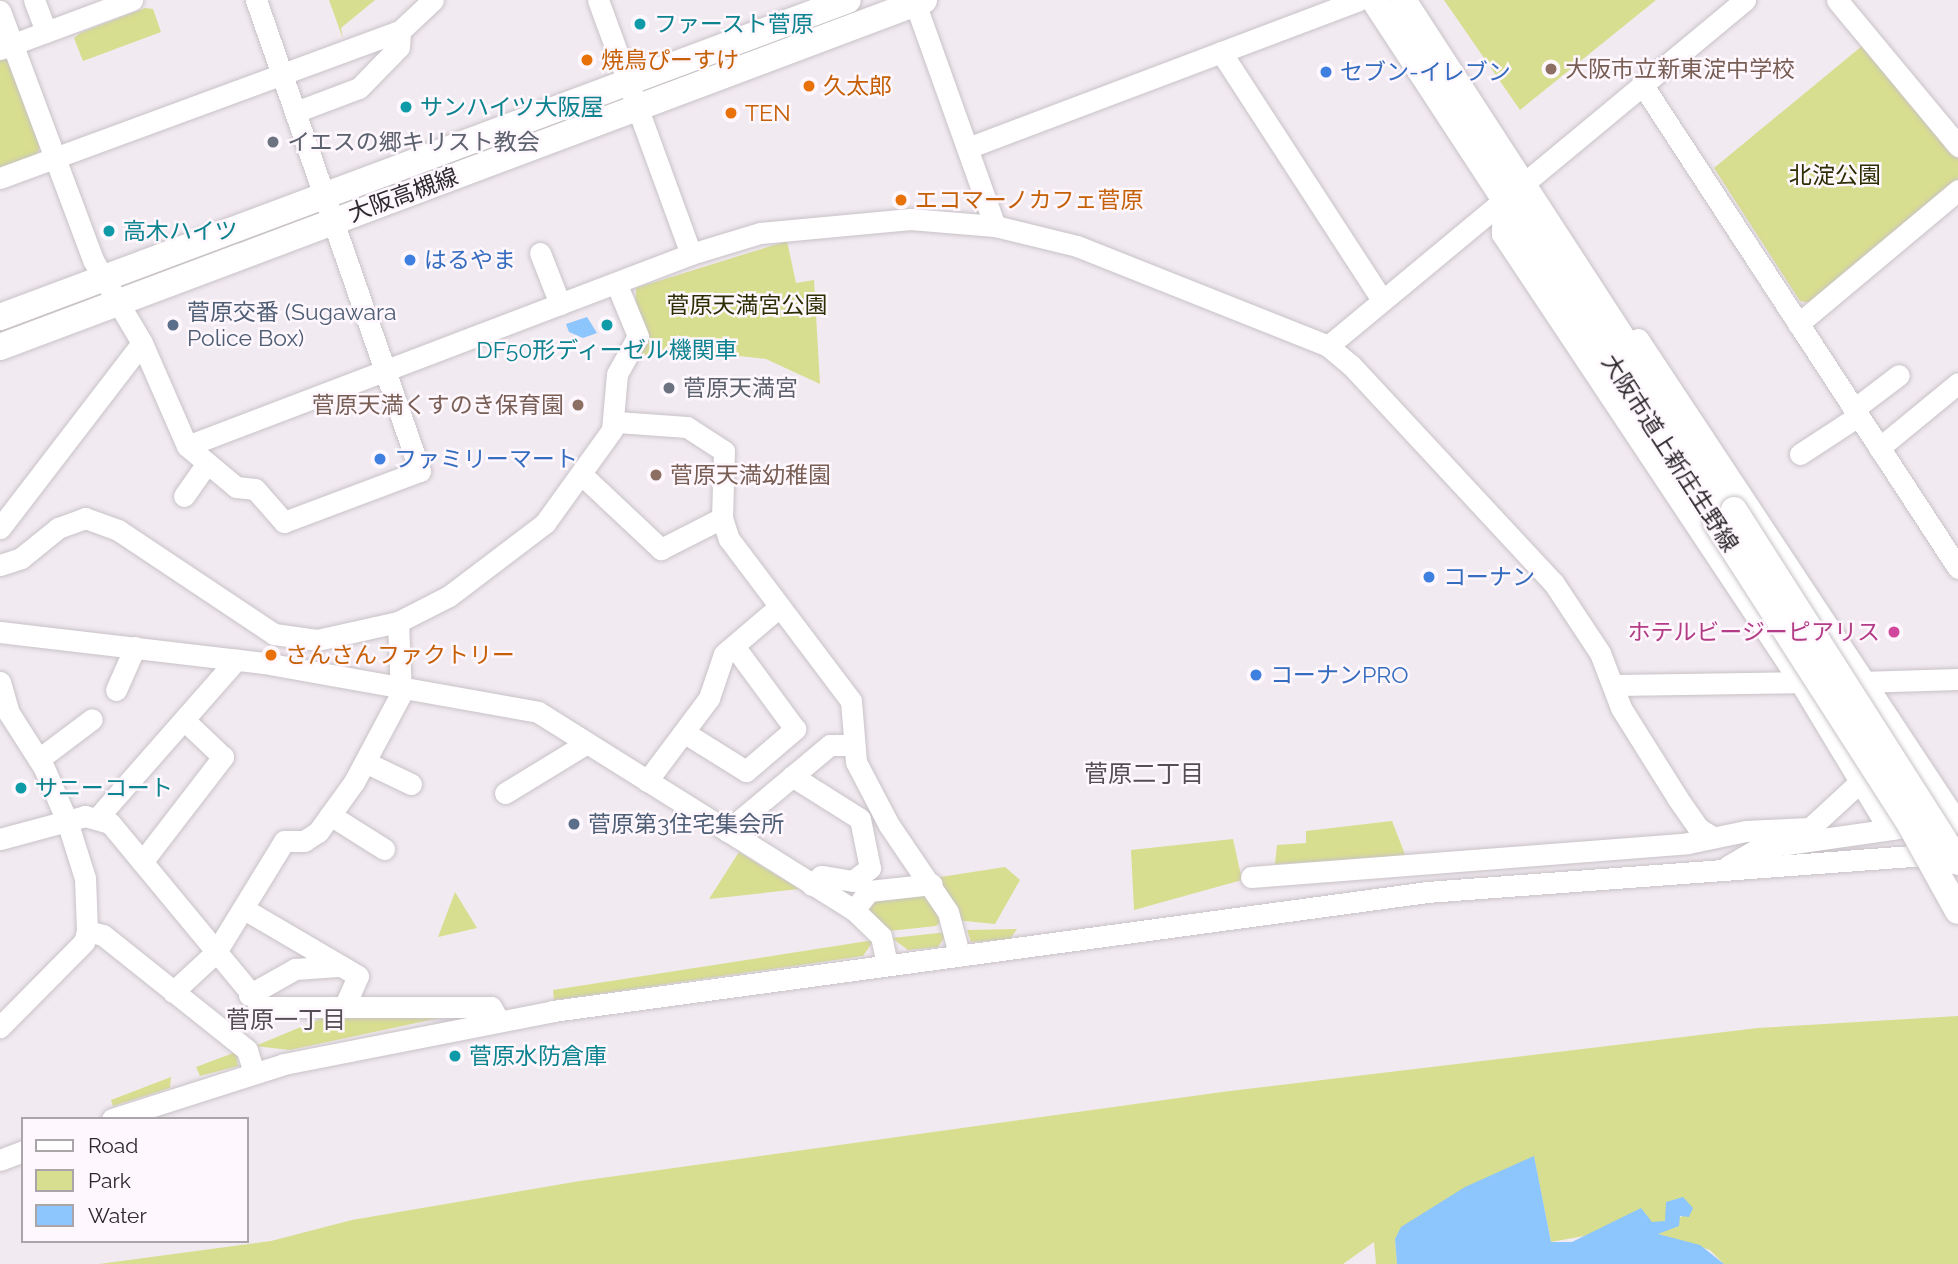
<!DOCTYPE html>
<html>
<head>
<meta charset="utf-8">
<style>
	body { margin:0 }
	#map { position:relative; width:1958px; height:1264px; overflow:hidden; background:#f1eaf0; font-family:Raleway,"Noto Sans JP",sans-serif }
	div>[style] { position:absolute }
	[style*='--x'] { left:calc(var(--x)*1px); top:calc(var(--y)*1px); width:calc(var(--w)*1px); rotate:calc(var(--a)*1deg) }
	.green>* { inset:0; background:#d8de8f }
	.water>* { inset:0; background:#8dc5fd }
	.roads { filter:drop-shadow(0 0 2px #c8c2c7) drop-shadow(0 0 2px #c8c2c7) }
	.minor>* { height:21px; margin:-10.5px; padding:0 10.5px; transform-origin:10.5px; border-radius:10.5px; background:#fff }
	.major>* { height:26px; margin:-13px; padding:0 13px; transform-origin:13px; border-radius:13px; background:#fff }
	.bridges { filter:drop-shadow(0 0 2px #c8c2c7) drop-shadow(0 0 2px #c8c2c7) }
	.major-bridge>* { height:26px; margin:-13px; padding:0 13px; transform-origin:13px; border-radius:13px; background:#fff }
	.dots>* { width:19px; height:19px; translate:-50% -50%; box-sizing:border-box; border:4px solid #fef7fd; border-radius:50% }
	span { translate:-50% -50%; white-space:nowrap; text-align:center; line-height:1.15; -webkit-text-stroke:5px #fef7fd; paint-order:stroke }
	.culture-label { font-size:23px; color:#0d838f }
	.left { translate:0 -50%; text-align:left }
	.food-label { font-size:23px; color:#c56008 }
	.education-label { font-size:23px; color:#785e54 }
	.right { translate:-100% -50%; text-align:right }
	.shop-label { font-size:23px; color:#366cbe }
	.worship-label { font-size:23px; color:#5b616d }
	.park-label { font-size:23px; color:#2b2e02 }
	.street-label { font-size:23px; color:#2b292b }
	.service-label { font-size:23px; color:#4e5e75 }
	.hotel-label { font-size:23px; color:#b23c85 }
	.neighbourhood-label { font-size:24px; color:#544f54 }
	.legend { position:absolute; left:21px; top:1117px; width:228px; height:126px; box-sizing:border-box; background:#fef7fd; border:2px solid #aaa5a9; margin:0; padding:9px 12px; list-style:none; font-size:21px; color:#2b292b }
	.legend li { display:flex; align-items:center; gap:14px; height:35px }
	.legend b { width:35px; border:2px solid #aaa5a9 }
</style>
</head>
<body>
<div id="map">
	<div class="green">
		<div style="clip-path:polygon(329px 0,375px 0,341px 28px,343px 39px)"></div>
		<div style="clip-path:polygon(1444px 0,1656px 0,1520px 110px)"></div>
		<div style="clip-path:polygon(145px 8px,153px 9px,161px 32px,83px 61px,74px 38px,80px 33px)"></div>
		<div style="clip-path:polygon(1862px 46px,1958px 159px,1958px 181px,1810px 303px,1800px 301px,1714px 168px)"></div>
		<div style="clip-path:polygon(0 56px,12px 63px,42px 142px,37px 155px,0 169px)"></div>
		<div style="clip-path:polygon(787px 241px,796px 283px,814px 280px,820px 384px,766px 359px,712px 353px,634px 356px,636px 288px)"></div>
		<div style="clip-path:polygon(1392px 821px,1406px 857px,1275px 864px,1277px 845px,1306px 843px,1306px 831px)"></div>
		<div style="clip-path:polygon(1233px 839px,1242px 880px,1134px 910px,1131px 850px)"></div>
		<div style="clip-path:polygon(739px 852px,799px 889px,709px 899px)"></div>
		<div style="clip-path:polygon(1005px 867px,1020px 880px,995px 924px,955px 920px,934px 878px)"></div>
		<div style="clip-path:polygon(925px 888px,946px 917px,936px 926px,889px 931px,865px 913px,874px 895px)"></div>
		<div style="clip-path:polygon(455px 892px,477px 928px,438px 937px)"></div>
		<div style="clip-path:polygon(1017px 929px,1010px 939px,971px 942px,967px 930px)"></div>
		<div style="clip-path:polygon(948px 932px,938px 947px,908px 950px,892px 938px)"></div>
		<div style="clip-path:polygon(874px 940px,863px 956px,554px 1000px,553px 990px)"></div>
		<div style="clip-path:polygon(337px 1012px,449px 1016px,290px 1050px,255px 1046px)"></div>
		<div style="clip-path:polygon(1958px 1016px,1958px 1264px,1724px 1264px,1710px 1250px,1658px 1234px,1693px 1208px,1666px 1221px,1551px 1242px,1534px 1157px,1395px 1239px,1397px 1264px,1376px 1264px,1374px 1242px,1343px 1264px,99px 1264px,271px 1241px,352px 1220px,580px 1181px,1222px 1092px,1758px 1028px)"></div>
		<div style="clip-path:polygon(236px 1052px,238px 1066px,200px 1076px,196px 1067px)"></div>
		<div style="clip-path:polygon(171px 1077px,170px 1088px,113px 1106px,111px 1100px)"></div>
	</div>
	<div class="water">
		<div style="clip-path:polygon(587px 317px,597px 333px,583px 338px,569px 332px,566px 324px)"></div>
		<div style="clip-path:polygon(1534px 1156px,1551px 1242px,1572px 1242px,1641px 1208px,1652px 1222px,1665px 1221px,1666px 1202px,1683px 1197px,1693px 1208px,1689px 1217px,1680px 1216px,1679px 1226px,1658px 1234px,1700px 1245px,1724px 1264px,1397px 1264px,1395px 1239px,1401px 1227px,1465px 1187px)"></div>
	</div>
	<div class="roads">
		<div class="minor">
			<div style="--x:34;--y:0;--w:34;--a:69"></div>
			<div style="--x:598;--y:0;--w:270;--a:69.9"></div>
			<div style="--x:914;--y:0;--w:240;--a:70.3"></div>
			<div style="--x:1837;--y:0;--w:190;--a:50.3"></div>
			<div style="--x:0;--y:11;--w:266;--a:69.5"></div>
			<div style="--x:93;--y:260;--w:96;--a:59.4"></div>
			<div style="--x:142;--y:343;--w:112;--a:66.4"></div>
			<div style="--x:187;--y:446;--w:539;--a:-20.85"></div>
			<div style="--x:691;--y:254;--w:72;--a:-16.9"></div>
			<div style="--x:760;--y:233;--w:151;--a:-5.3"></div>
			<div style="--x:910;--y:219;--w:85;--a:4.7"></div>
			<div style="--x:995;--y:226;--w:84;--a:13.7"></div>
			<div style="--x:1077;--y:246;--w:270;--a:21.7"></div>
			<div style="--x:1328;--y:346;--w:30;--a:40"></div>
			<div style="--x:1351;--y:365;--w:296;--a:47.1"></div>
			<div style="--x:1553;--y:582;--w:85;--a:56.5"></div>
			<div style="--x:1600;--y:653;--w:59;--a:69.1"></div>
			<div style="--x:1621;--y:708;--w:107;--a:57.9"></div>
			<div style="--x:1678;--y:799;--w:35;--a:55"></div>
			<div style="--x:1698;--y:828;--w:15;--a:32"></div>
			<div style="--x:0;--y:49;--w:141;--a:-20.4"></div>
			<div style="--x:1221;--y:52;--w:293;--a:57"></div>
			<div style="--x:1642;--y:84;--w:578;--a:56.86"></div>
			<div style="--x:298;--y:111;--w:65;--a:-20.7"></div>
			<div style="--x:359;--y:88;--w:57;--a:-45.7"></div>
			<div style="--x:399;--y:47;--w:16;--a:-86"></div>
			<div style="--x:970;--y:147;--w:415;--a:-20.7"></div>
			<div style="--x:0;--y:178;--w:426;--a:-20.2"></div>
			<div style="--x:400;--y:31;--w:45;--a:-43.2"></div>
			<div style="--x:1503;--y:201;--w:33;--a:92"></div>
			<div style="--x:1502;--y:234;--w:538;--a:56.37"></div>
			<div style="--x:1800;--y:682;--w:170;--a:58.9"></div>
			<div style="--x:540;--y:253;--w:55;--a:68.6"></div>
			<div style="--x:1798;--y:324;--w:209;--a:-39.9"></div>
			<div style="--x:1638;--y:339;--w:580;--a:56.53"></div>
			<div style="--x:1328;--y:346;--w:542;--a:-39.68"></div>
			<div style="--x:1854;--y:409;--w:56;--a:-37.1"></div>
			<div style="--x:617;--y:422;--w:70;--a:4.1"></div>
			<div style="--x:687;--y:427;--w:44;--a:33"></div>
			<div style="--x:724;--y:451;--w:67;--a:91.7"></div>
			<div style="--x:722;--y:518;--w:22;--a:72"></div>
			<div style="--x:729;--y:539;--w:203;--a:53"></div>
			<div style="--x:851;--y:701;--w:61;--a:85.3"></div>
			<div style="--x:856;--y:762;--w:71;--a:62.4"></div>
			<div style="--x:889;--y:825;--w:105;--a:55.9"></div>
			<div style="--x:948;--y:912;--w:43;--a:75.3"></div>
			<div style="--x:187;--y:446;--w:64;--a:39.9"></div>
			<div style="--x:236;--y:487;--w:19;--a:6"></div>
			<div style="--x:255;--y:489;--w:44;--a:48.7"></div>
			<div style="--x:284;--y:522;--w:145;--a:-20.6"></div>
			<div style="--x:420;--y:471;--w:499;--a:-109.2"></div>
			<div style="--x:1879;--y:448;--w:102;--a:-39.4"></div>
			<div style="--x:1800;--y:454;--w:69;--a:-33.2"></div>
			<div style="--x:581;--y:474;--w:110;--a:43.2"></div>
			<div style="--x:661;--y:549;--w:68;--a:-26.9"></div>
			<div style="--x:184;--y:496;--w:40;--a:-55.1"></div>
			<div style="--x:0;--y:528;--w:233;--a:-52.5"></div>
			<div style="--x:0;--y:565;--w:22;--a:-18"></div>
			<div style="--x:21;--y:558;--w:48;--a:-39"></div>
			<div style="--x:58;--y:528;--w:29;--a:-20"></div>
			<div style="--x:85;--y:518;--w:35;--a:20"></div>
			<div style="--x:118;--y:530;--w:187;--a:33.7"></div>
			<div style="--x:274;--y:634;--w:43;--a:7.9"></div>
			<div style="--x:317;--y:640;--w:83;--a:-12.5"></div>
			<div style="--x:0;--y:632;--w:266;--a:6.7"></div>
			<div style="--x:264;--y:663;--w:278;--a:10.1"></div>
			<div style="--x:538;--y:712;--w:373;--a:32.1"></div>
			<div style="--x:854;--y:910;--w:37;--a:44"></div>
			<div style="--x:881;--y:936;--w:29;--a:78"></div>
			<div style="--x:0;--y:682;--w:32;--a:74"></div>
			<div style="--x:9;--y:713;--w:65;--a:57.5"></div>
			<div style="--x:44;--y:768;--w:58;--a:66.5"></div>
			<div style="--x:67;--y:821;--w:60;--a:72.5"></div>
			<div style="--x:85;--y:878;--w:53;--a:87.8"></div>
			<div style="--x:87;--y:931;--w:11;--a:105"></div>
			<div style="--x:84;--y:942;--w:120;--a:134.7"></div>
			<div style="--x:1857;--y:682;--w:101;--a:-1.7"></div>
			<div style="--x:1617;--y:685;--w:194;--a:-0.9"></div>
			<div style="--x:116;--y:690;--w:47;--a:-66.2"></div>
			<div style="--x:685;--y:733;--w:72;--a:31.9"></div>
			<div style="--x:746;--y:771;--w:65;--a:-40.6"></div>
			<div style="--x:795;--y:729;--w:103;--a:-126.3"></div>
			<div style="--x:39;--y:759;--w:66;--a:-37"></div>
			<div style="--x:365;--y:762;--w:51;--a:25.6"></div>
			<div style="--x:792;--y:776;--w:80;--a:32.3"></div>
			<div style="--x:860;--y:819;--w:50;--a:78.5"></div>
			<div style="--x:870;--y:868;--w:21;--a:143"></div>
			<div style="--x:853;--y:881;--w:32;--a:-171"></div>
			<div style="--x:821;--y:876;--w:13;--a:135"></div>
			<div style="--x:647;--y:781;--w:104;--a:-53.2"></div>
			<div style="--x:709;--y:698;--w:46;--a:-71.2"></div>
			<div style="--x:724;--y:654;--w:72;--a:-40.5"></div>
			<div style="--x:505;--y:793;--w:96;--a:-31.4"></div>
			<div style="--x:330;--y:815;--w:64;--a:32.2"></div>
			<div style="--x:99;--y:816;--w:208;--a:-48.7"></div>
			<div style="--x:727;--y:831;--w:134;--a:-39.9"></div>
			<div style="--x:830;--y:745;--w:21;--a:0"></div>
			<div style="--x:0;--y:839;--w:88;--a:-15.1"></div>
			<div style="--x:85;--y:816;--w:26;--a:16"></div>
			<div style="--x:110;--y:823;--w:239;--a:50.4"></div>
			<div style="--x:262;--y:1007;--w:229;--a:0"></div>
			<div style="--x:491;--y:1007;--w:16;--a:60"></div>
			<div style="--x:142;--y:862;--w:133;--a:-52.4"></div>
			<div style="--x:223;--y:757;--w:52;--a:-136.5"></div>
			<div style="--x:1728;--y:866;--w:36;--a:-30"></div>
			<div style="--x:1759;--y:848;--w:141;--a:-8.1"></div>
			<div style="--x:1251;--y:877;--w:438;--a:-4.4"></div>
			<div style="--x:1688;--y:843;--w:59;--a:-11.7"></div>
			<div style="--x:1746;--y:831;--w:64;--a:-2.7"></div>
			<div style="--x:1810;--y:828;--w:71;--a:-42.7"></div>
			<div style="--x:244;--y:909;--w:132;--a:30.4"></div>
			<div style="--x:358;--y:976;--w:34;--a:114"></div>
			<div style="--x:854;--y:910;--w:24;--a:-52"></div>
			<div style="--x:869;--y:891;--w:63;--a:-6.3"></div>
			<div style="--x:87;--y:931;--w:16;--a:14"></div>
			<div style="--x:103;--y:935;--w:184;--a:38.6"></div>
			<div style="--x:247;--y:1050;--w:24;--a:73"></div>
			<div style="--x:173;--y:992;--w:59;--a:-42.9"></div>
			<div style="--x:216;--y:952;--w:130;--a:-58.5"></div>
			<div style="--x:284;--y:841;--w:20;--a:0"></div>
			<div style="--x:304;--y:841;--w:17;--a:-33"></div>
			<div style="--x:318;--y:832;--w:62;--a:-54.2"></div>
			<div style="--x:354;--y:782;--w:100;--a:-61.9"></div>
			<div style="--x:401;--y:694;--w:72;--a:-92.4"></div>
			<div style="--x:398;--y:622;--w:57;--a:-27"></div>
			<div style="--x:449;--y:596;--w:121;--a:-37.2"></div>
			<div style="--x:545;--y:523;--w:115;--a:-54.2"></div>
			<div style="--x:612;--y:430;--w:56;--a:-84.9"></div>
			<div style="--x:617;--y:374;--w:43;--a:-61.1"></div>
			<div style="--x:638;--y:336;--w:57;--a:-112.5"></div>
			<div style="--x:249;--y:995;--w:53;--a:-29.5"></div>
			<div style="--x:295;--y:969;--w:43;--a:-4"></div>
			<div style="--x:112;--y:1119;--w:181;--a:-17.7"></div>
			<div style="--x:284;--y:1064;--w:274;--a:-11.1"></div>
			<div style="--x:553;--y:1011;--w:882;--a:-7.75"></div>
			<div style="--x:1427;--y:892;--w:512;--a:-4.25"></div>
			<div style="--x:0;--y:1160;--w:25;--a:-21"></div>
		</div>
		<div class="major">
			<div style="--x:1374;--y:0;--w:624;--a:56.77"></div>
			<div style="--x:1403;--y:0;--w:608;--a:57.02"></div>
			<div style="--x:0;--y:317;--w:905;--a:-20.5"></div>
			<div style="--x:0;--y:347;--w:987;--a:-20.58"></div>
		</div>
	</div>
	<div class="bridges">
		<div class="major-bridge">
			<div style="--x:1734;--y:510;--w:417;--a:57.5"></div>
			<div style="--x:1716;--y:522;--w:353;--a:57.3"></div>
			<div style="--x:1907;--y:819;--w:105;--a:61"></div>
		</div>
	</div>
	<div class="dots">
		<div style="left:640px;top:24px;background:#0f9aa8"></div>
		<div style="left:587px;top:60px;background:#e8710a"></div>
		<div style="left:1551px;top:69px;background:#8d6e63"></div>
		<div style="left:1326px;top:72px;background:#3f7fe0"></div>
		<div style="left:809px;top:86px;background:#e8710a"></div>
		<div style="left:406px;top:107px;background:#0f9aa8"></div>
		<div style="left:731px;top:113px;background:#e8710a"></div>
		<div style="left:273px;top:142px;background:#6b7280"></div>
		<div style="left:901px;top:200px;background:#e8710a"></div>
		<div style="left:109px;top:231px;background:#0f9aa8"></div>
		<div style="left:410px;top:260px;background:#3f7fe0"></div>
		<div style="left:173px;top:325px;background:#5c6f8a"></div>
		<div style="left:607px;top:325px;background:#0f9aa8"></div>
		<div style="left:669px;top:388px;background:#6b7280"></div>
		<div style="left:578px;top:405px;background:#8d6e63"></div>
		<div style="left:380px;top:459px;background:#3f7fe0"></div>
		<div style="left:656px;top:475px;background:#8d6e63"></div>
		<div style="left:1429px;top:577px;background:#3f7fe0"></div>
		<div style="left:1894px;top:632px;background:#d1479c"></div>
		<div style="left:271px;top:655px;background:#e8710a"></div>
		<div style="left:1256px;top:675px;background:#3f7fe0"></div>
		<div style="left:21px;top:788px;background:#0f9aa8"></div>
		<div style="left:574px;top:824px;background:#5c6f8a"></div>
		<div style="left:455px;top:1056px;background:#0f9aa8"></div>
	</div>
	<div class="culture-label">
		<span class="left" style="left:654px;top:24px">ファースト菅原</span>
		<span class="left" style="left:420px;top:107px">サンハイツ大阪屋</span>
		<span class="left" style="left:123px;top:231px">高木ハイツ</span>
		<span style="left:607px;top:350px">DF50形ディーゼル機関車</span>
		<span class="left" style="left:35px;top:788px">サニーコート</span>
		<span class="left" style="left:469px;top:1056px">菅原水防倉庫</span>
	</div>
	<div class="food-label">
		<span class="left" style="left:601px;top:60px">焼鳥ぴーすけ</span>
		<span class="left" style="left:823px;top:86px">久太郎</span>
		<span class="left" style="left:745px;top:113px">TEN</span>
		<span class="left" style="left:915px;top:200px">エコマーノカフェ菅原</span>
		<span class="left" style="left:285px;top:655px">さんさんファクトリー</span>
	</div>
	<div class="education-label">
		<span class="left" style="left:1565px;top:69px">大阪市立新東淀中学校</span>
		<span class="right" style="left:564px;top:405px">菅原天満くすのき保育園</span>
		<span class="left" style="left:670px;top:475px">菅原天満幼稚園</span>
	</div>
	<div class="shop-label">
		<span class="left" style="left:1340px;top:72px">セブン-イレブン</span>
		<span class="left" style="left:424px;top:260px">はるやま</span>
		<span class="left" style="left:394px;top:459px">ファミリーマート</span>
		<span class="left" style="left:1443px;top:577px">コーナン</span>
		<span class="left" style="left:1270px;top:675px">コーナンPRO</span>
	</div>
	<div class="worship-label">
		<span class="left" style="left:287px;top:142px">イエスの郷キリスト教会</span>
		<span class="left" style="left:683px;top:388px">菅原天満宮</span>
	</div>
	<div class="park-label">
		<span style="left:1835px;top:175px">北淀公園</span>
		<span style="left:747px;top:305px">菅原天満宮公園</span>
	</div>
	<div class="street-label">
		<span style="left:403px;top:195px;rotate:-20deg">大阪高槻線</span>
		<span style="left:1670px;top:453px;rotate:57deg">大阪市道上新庄生野線</span>
	</div>
	<div class="service-label">
		<span class="left" style="left:187px;top:325px">菅原交番 (Sugawara<br>Police Box)</span>
		<span class="left" style="left:588px;top:824px">菅原第3住宅集会所</span>
	</div>
	<div class="hotel-label">
		<span class="right" style="left:1880px;top:632px">ホテルビージーピアリス</span>
	</div>
	<div class="neighbourhood-label">
		<span style="left:1144px;top:774px">菅原二丁目</span>
		<span style="left:286px;top:1020px">菅原一丁目</span>
	</div>
	<ul class="legend">
	<li><b style="height:9px;background:#fff"></b>Road</li>
	<li><b style="height:19px;background:#d8de8f"></b>Park</li>
	<li><b style="height:19px;background:#8dc5fd"></b>Water</li>
	</ul>
</div>
</body>
</html>
